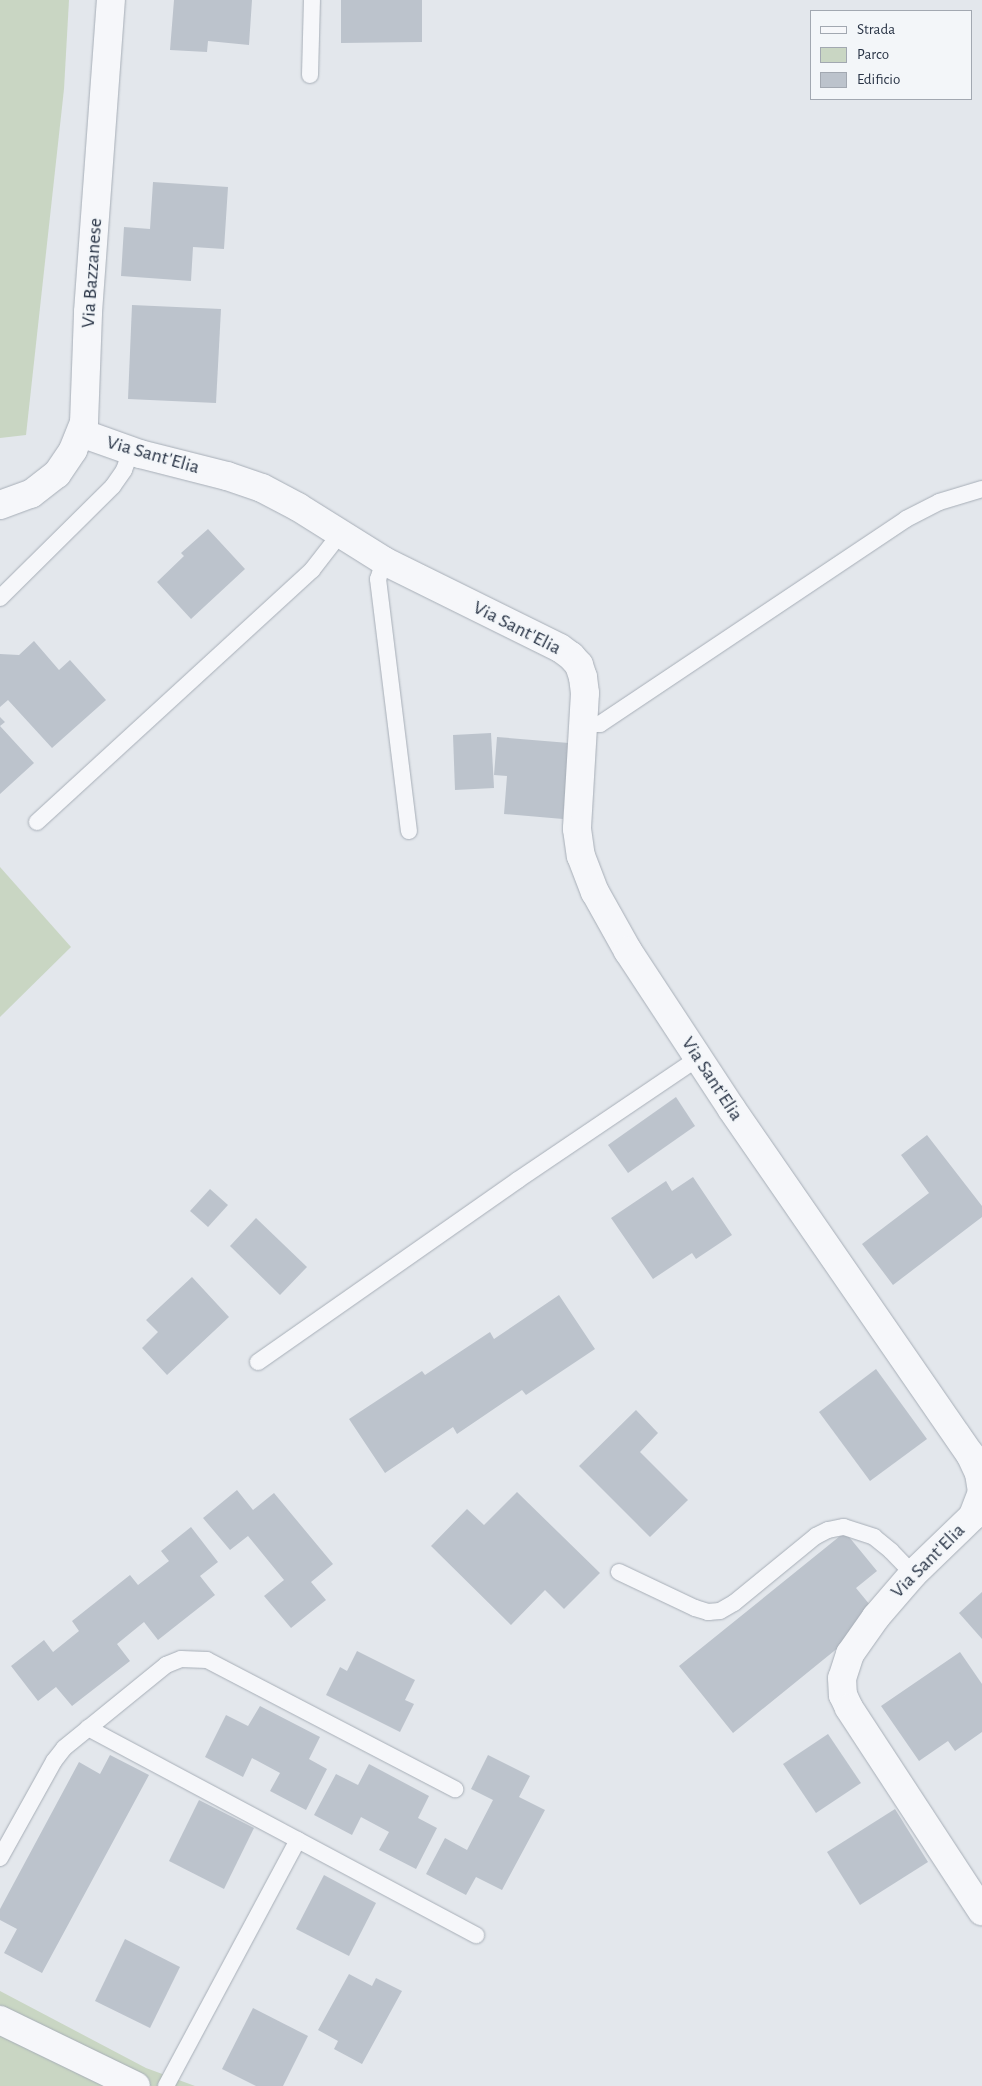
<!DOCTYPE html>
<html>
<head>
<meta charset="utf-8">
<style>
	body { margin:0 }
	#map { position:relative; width:982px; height:2086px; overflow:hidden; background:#e3e7ec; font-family:"Alegreya Sans",sans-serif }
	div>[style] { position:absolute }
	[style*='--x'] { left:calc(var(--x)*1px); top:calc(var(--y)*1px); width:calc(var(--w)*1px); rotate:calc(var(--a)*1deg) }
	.green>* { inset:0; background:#c9d6c3 }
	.building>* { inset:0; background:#bcc3cc }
	.roads { filter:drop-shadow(0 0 1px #a7aeb7) drop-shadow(0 0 1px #a7aeb7) }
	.lane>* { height:16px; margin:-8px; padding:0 8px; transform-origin:8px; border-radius:8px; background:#f6f7fa }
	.street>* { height:28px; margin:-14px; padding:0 14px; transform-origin:14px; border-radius:14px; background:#f6f7fa }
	span { translate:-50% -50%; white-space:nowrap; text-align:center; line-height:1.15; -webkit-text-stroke:4px #f3f6f9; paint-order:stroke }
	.street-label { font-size:20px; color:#293446 }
	.legend { position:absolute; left:810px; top:10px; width:162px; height:90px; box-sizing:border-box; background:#f3f6f9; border:1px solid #a2a8b1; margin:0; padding:6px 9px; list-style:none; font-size:15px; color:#293446 }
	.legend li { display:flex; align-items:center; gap:10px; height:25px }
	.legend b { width:25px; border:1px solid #a2a8b1 }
</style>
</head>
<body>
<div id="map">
	<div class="green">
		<div style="clip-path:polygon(0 0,69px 0,64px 89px,26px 435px,0 438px)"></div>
		<div style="clip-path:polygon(0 867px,71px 947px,0 1017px)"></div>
		<div style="clip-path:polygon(0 1991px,146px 2068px,195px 2086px,0 2086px)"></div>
	</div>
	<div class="building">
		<div style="clip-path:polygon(174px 0,252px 0,249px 45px,208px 41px,207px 52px,170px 50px)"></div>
		<div style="clip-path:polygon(341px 0,422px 0,422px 42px,341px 43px)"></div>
		<div style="clip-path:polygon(153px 182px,228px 187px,224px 249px,193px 247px,191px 281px,121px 276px,124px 227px,150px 229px)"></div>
		<div style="clip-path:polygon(132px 305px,221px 309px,216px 403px,128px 399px)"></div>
		<div style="clip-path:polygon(208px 529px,245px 569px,191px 619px,157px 582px,184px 556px,181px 553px)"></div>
		<div style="clip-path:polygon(34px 641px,59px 670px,70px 660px,106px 700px,52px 748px,8px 700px,0 707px,0 654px,19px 655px)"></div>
		<div style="clip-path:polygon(0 717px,5px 722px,0 726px,34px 763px,0 794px)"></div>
		<div style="clip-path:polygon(491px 733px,494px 788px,455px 790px,453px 735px)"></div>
		<div style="clip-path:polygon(497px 737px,569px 743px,563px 819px,504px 814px,507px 776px,494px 775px)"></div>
		<div style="clip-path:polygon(676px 1097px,695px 1126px,628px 1173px,608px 1145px)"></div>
		<div style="clip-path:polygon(927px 1135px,982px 1206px,982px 1217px,893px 1285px,862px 1244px,929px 1193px,901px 1155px)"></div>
		<div style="clip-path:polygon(693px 1177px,732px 1235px,696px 1259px,692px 1253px,653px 1279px,611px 1218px,666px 1181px,672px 1191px)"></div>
		<div style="clip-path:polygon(210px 1189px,228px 1205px,208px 1227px,190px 1211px)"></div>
		<div style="clip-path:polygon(256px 1218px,307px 1267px,280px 1295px,230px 1246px)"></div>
		<div style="clip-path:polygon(192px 1277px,229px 1317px,167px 1375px,142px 1348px,158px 1332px,146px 1320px)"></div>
		<div style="clip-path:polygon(559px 1295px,595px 1349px,526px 1395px,522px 1390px,457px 1434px,453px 1427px,385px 1473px,349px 1419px,422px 1371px,425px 1375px,490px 1332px,494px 1339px)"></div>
		<div style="clip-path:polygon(876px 1369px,927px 1439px,870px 1481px,819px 1412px)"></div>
		<div style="clip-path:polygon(636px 1410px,658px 1433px,640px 1452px,688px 1500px,650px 1537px,579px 1466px)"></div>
		<div style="clip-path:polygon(237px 1490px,253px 1510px,274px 1493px,333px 1564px,311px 1582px,326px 1600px,291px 1628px,264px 1596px,284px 1580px,248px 1536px,230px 1550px,203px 1518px)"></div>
		<div style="clip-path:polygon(517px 1492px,600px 1573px,564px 1609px,545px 1590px,511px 1625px,431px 1546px,467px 1509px,484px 1525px)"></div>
		<div style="clip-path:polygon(191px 1527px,218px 1562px,200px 1576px,215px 1595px,158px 1640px,144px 1622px,117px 1644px,130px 1661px,72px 1706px,56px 1687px,38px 1701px,11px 1666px,44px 1640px,53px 1652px,79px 1631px,72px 1621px,130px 1575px,138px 1585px,169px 1561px,161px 1551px)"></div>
		<div style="clip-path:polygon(845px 1532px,877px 1571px,856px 1588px,870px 1605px,839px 1647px,733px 1733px,679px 1666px)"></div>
		<div style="clip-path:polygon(982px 1592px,982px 1639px,959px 1613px)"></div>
		<div style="clip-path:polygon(357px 1651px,415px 1680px,405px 1700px,414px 1704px,400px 1732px,326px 1695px,340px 1667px,347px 1671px)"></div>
		<div style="clip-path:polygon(960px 1652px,982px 1684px,982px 1732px,955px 1751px,948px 1741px,919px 1761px,881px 1706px)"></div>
		<div style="clip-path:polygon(260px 1706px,320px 1737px,309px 1759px,327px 1769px,306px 1810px,270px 1791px,280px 1773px,252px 1758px,243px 1777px,205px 1757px,226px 1715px,248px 1726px)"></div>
		<div style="clip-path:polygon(828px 1734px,861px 1783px,816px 1813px,783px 1764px)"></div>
		<div style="clip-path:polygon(110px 1755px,149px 1775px,42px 1973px,4px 1953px,17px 1929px,0 1920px,0 1909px,79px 1762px,100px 1774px)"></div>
		<div style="clip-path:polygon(488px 1755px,530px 1776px,519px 1797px,545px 1810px,502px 1890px,476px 1877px,466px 1895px,426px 1874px,445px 1838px,467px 1850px,493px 1800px,471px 1789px)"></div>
		<div style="clip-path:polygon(369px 1764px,429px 1796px,418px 1818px,437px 1828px,416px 1869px,379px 1850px,389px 1832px,361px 1817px,352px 1835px,314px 1815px,336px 1774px,358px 1785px)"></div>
		<div style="clip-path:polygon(199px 1800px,254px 1828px,224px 1889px,169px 1861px)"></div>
		<div style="clip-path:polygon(895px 1809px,928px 1862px,860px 1905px,827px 1852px)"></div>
		<div style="clip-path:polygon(324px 1875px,376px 1903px,349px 1956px,296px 1929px)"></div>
		<div style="clip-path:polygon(125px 1939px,180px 1967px,150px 2028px,95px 2001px)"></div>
		<div style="clip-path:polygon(349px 1974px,372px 1986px,376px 1978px,402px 1991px,362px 2064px,334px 2049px,338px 2041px,318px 2030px)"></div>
		<div style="clip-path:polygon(253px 2008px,308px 2036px,283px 2086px,256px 2086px,222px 2069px)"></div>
	</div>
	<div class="roads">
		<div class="lane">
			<div style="--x:310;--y:75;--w:75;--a:-88.5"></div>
			<div style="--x:384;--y:561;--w:19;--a:108"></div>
			<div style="--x:378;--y:579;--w:254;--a:83"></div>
			<div style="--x:0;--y:598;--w:159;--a:-44.7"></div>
			<div style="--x:113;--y:486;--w:19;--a:-55"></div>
			<div style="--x:124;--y:470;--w:20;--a:-70"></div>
			<div style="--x:584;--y:725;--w:16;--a:-4"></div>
			<div style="--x:600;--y:724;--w:368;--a:-33.8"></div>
			<div style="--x:906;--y:519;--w:37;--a:-27"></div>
			<div style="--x:939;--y:502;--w:45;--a:-16.8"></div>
			<div style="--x:37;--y:822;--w:373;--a:-42.5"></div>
			<div style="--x:312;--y:570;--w:46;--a:-52.1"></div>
			<div style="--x:258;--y:1362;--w:317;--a:-35"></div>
			<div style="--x:518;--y:1180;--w:217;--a:-34.1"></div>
			<div style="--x:619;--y:1572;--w:84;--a:25.3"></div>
			<div style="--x:695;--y:1608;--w:14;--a:17"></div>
			<div style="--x:708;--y:1612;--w:12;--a:-5"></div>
			<div style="--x:720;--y:1611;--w:16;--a:-30"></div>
			<div style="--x:734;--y:1603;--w:106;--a:-39.3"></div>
			<div style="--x:816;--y:1536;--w:13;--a:-27"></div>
			<div style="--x:828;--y:1530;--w:16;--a:-11"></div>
			<div style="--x:844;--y:1527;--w:32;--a:18"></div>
			<div style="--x:874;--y:1537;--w:22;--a:39"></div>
			<div style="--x:891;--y:1551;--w:32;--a:46"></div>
			<div style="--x:88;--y:1728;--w:440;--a:28.1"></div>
			<div style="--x:0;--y:1858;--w:111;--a:-60.9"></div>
			<div style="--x:54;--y:1761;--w:16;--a:-52"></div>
			<div style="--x:64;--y:1748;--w:132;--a:-39.1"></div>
			<div style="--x:166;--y:1665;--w:16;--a:-22"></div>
			<div style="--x:181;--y:1659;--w:26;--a:2"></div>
			<div style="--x:207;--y:1660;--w:280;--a:27.5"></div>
			<div style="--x:166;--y:2086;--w:279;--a:-61.8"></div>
		</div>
		<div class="street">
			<div style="--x:81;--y:433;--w:63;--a:19.6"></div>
			<div style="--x:140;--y:454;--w:90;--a:14.2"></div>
			<div style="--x:227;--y:476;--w:37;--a:19"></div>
			<div style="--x:262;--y:488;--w:41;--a:27.8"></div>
			<div style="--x:298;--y:507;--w:102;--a:32.1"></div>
			<div style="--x:384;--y:561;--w:196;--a:26.3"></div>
			<div style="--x:560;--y:648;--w:14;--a:36"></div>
			<div style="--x:571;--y:656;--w:12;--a:48"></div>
			<div style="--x:579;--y:665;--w:13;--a:72"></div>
			<div style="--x:583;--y:677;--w:16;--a:83"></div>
			<div style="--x:585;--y:693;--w:136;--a:93.4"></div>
			<div style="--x:577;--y:829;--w:27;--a:82"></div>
			<div style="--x:581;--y:856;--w:39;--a:69"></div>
			<div style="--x:595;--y:892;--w:68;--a:60.8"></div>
			<div style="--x:628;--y:951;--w:188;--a:56.7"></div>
			<div style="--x:731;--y:1108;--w:421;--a:55.4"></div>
			<div style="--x:970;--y:1454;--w:21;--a:65"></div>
			<div style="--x:979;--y:1473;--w:19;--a:81"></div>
			<div style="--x:982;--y:1492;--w:26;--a:111"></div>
			<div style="--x:973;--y:1516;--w:83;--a:136"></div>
			<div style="--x:913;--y:1574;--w:57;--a:130.7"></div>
			<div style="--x:876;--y:1617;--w:45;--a:125.1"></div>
			<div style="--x:850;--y:1654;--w:25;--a:108"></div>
			<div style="--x:842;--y:1678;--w:17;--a:87"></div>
			<div style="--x:843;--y:1695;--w:14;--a:65"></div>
			<div style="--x:849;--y:1708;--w:243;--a:56.8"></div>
			<div style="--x:0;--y:505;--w:33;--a:-20"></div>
			<div style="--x:31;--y:494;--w:33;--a:-38"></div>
			<div style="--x:57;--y:474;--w:29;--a:-56"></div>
			<div style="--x:73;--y:450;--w:29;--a:-68"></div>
			<div style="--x:84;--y:423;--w:111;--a:-87.9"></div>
			<div style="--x:88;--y:312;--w:313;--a:-85.8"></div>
			<div style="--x:0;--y:2020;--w:151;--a:25.9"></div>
		</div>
	</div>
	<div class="street-label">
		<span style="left:92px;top:273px;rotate:-86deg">Via Bazzanese</span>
		<span style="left:153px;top:455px;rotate:16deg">Via Sant'Elia</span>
		<span style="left:517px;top:628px;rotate:27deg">Via Sant'Elia</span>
		<span style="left:712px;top:1079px;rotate:57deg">Via Sant'Elia</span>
		<span style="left:928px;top:1561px;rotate:-45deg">Via Sant'Elia</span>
	</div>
	<ul class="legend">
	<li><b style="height:6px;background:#f6f7fa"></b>Strada</li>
	<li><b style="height:14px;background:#c9d6c3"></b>Parco</li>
	<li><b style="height:14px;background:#bcc3cc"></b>Edificio</li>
	</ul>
</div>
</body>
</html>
